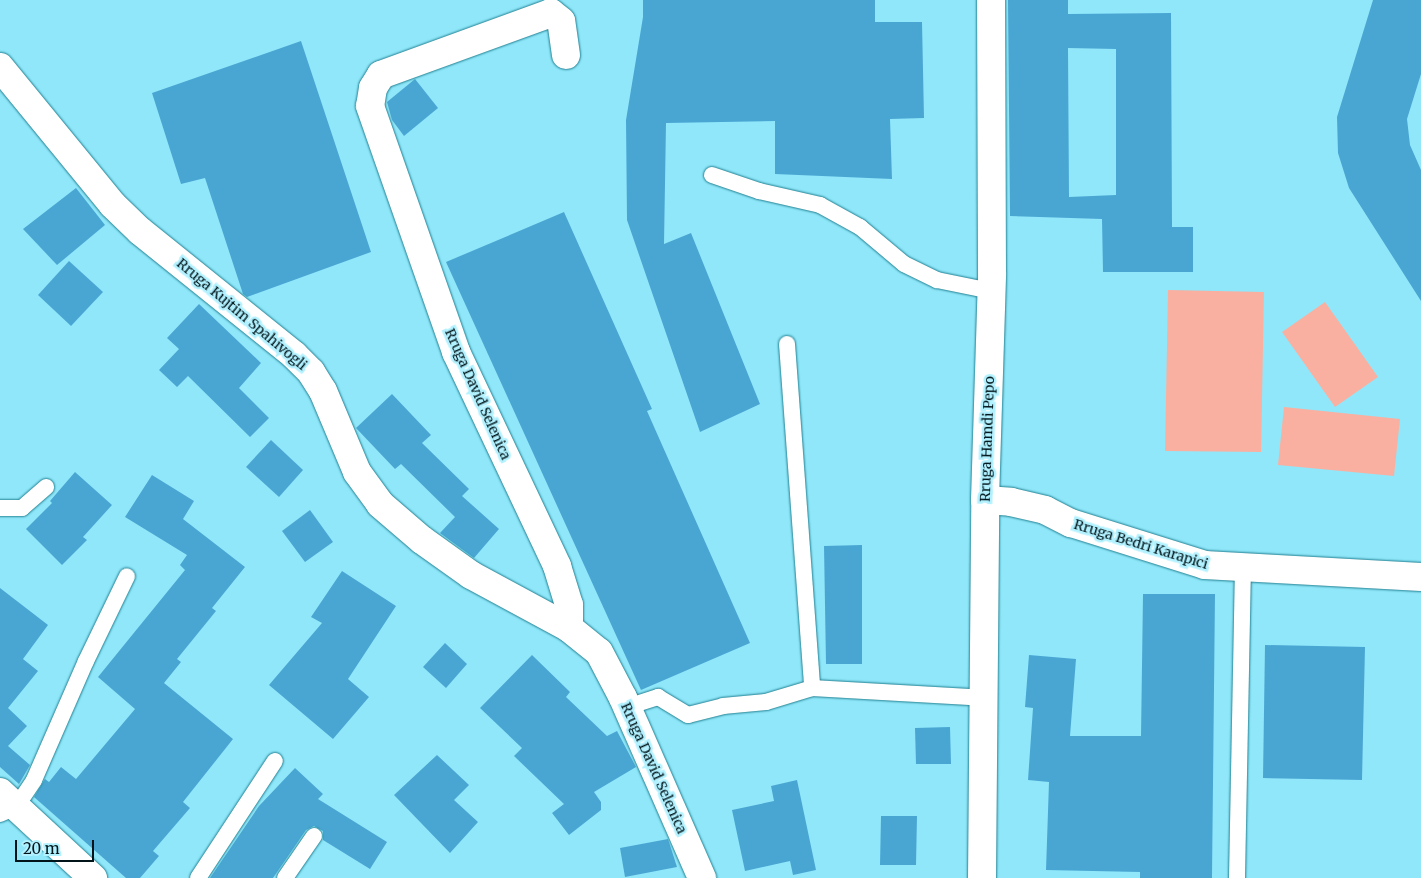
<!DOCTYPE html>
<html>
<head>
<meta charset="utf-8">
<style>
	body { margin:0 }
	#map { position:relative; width:1421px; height:878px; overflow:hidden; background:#90e7fa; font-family:Merriweather,serif }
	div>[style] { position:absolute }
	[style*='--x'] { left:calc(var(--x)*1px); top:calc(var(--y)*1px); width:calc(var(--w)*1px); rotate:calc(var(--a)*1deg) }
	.green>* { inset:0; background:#fab0a0 }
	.building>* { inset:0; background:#49a6d3 }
	.roads { filter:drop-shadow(0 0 1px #218091) drop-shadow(0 0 1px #218091) }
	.lane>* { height:16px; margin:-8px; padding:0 8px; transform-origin:8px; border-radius:8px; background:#fff }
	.street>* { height:28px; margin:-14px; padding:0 14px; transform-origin:14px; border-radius:14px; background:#fff }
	span { translate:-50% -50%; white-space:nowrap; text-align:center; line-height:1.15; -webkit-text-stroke:5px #b2f1ff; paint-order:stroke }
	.street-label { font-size:14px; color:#001419 }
	.scale { position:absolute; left:15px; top:840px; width:79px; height:22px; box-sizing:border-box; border:2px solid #001419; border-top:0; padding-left:6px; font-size:15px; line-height:18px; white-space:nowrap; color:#001419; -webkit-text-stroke:4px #b2f1ff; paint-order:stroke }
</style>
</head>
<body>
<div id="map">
	<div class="green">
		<div style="clip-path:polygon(1168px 290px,1264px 292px,1261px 452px,1165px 451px)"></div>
		<div style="clip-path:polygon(1325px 302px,1378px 377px,1335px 407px,1282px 332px)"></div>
		<div style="clip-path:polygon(1284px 407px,1400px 419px,1394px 476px,1278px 465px)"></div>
	</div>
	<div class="building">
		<div style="clip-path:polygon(643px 0,875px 0,875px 22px,922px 22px,924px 118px,890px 119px,892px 179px,775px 174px,775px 121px,666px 123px,664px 244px,691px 233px,760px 404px,700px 432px,627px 220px,626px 120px,643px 17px)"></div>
		<div style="clip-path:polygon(evenodd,1008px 0,1068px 0,1068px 14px,1171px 13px,1172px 227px,1193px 227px,1193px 272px,1103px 272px,1102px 219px,1010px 216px,1008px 0,1068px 48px,1116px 49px,1116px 195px,1069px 197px,1068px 48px)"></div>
		<div style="clip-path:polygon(1373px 0,1421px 0,1421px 74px,1407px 119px,1410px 145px,1421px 170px,1421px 301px,1349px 188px,1338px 153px,1337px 117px)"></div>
		<div style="clip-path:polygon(301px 41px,371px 252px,247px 297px,243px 294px,205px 178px,181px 184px,152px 93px)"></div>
		<div style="clip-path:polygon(415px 79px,438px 108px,404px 136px,392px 120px,387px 102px)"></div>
		<div style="clip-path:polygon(76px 188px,105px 225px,57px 265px,23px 229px)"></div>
		<div style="clip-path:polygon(564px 212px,652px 409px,647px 411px,750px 643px,641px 690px,446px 262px)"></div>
		<div style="clip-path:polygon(69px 261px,103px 292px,71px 326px,38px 295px)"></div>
		<div style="clip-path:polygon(199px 304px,261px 363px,239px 388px,269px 418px,250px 437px,188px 376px,177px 387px,159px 370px,179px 349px,167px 338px)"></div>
		<div style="clip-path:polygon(392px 394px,431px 435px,422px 443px,469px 489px,462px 496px,499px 529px,474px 558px,440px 533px,455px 517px,401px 464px,395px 469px,356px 428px)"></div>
		<div style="clip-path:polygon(271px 440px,303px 470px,279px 497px,246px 467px)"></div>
		<div style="clip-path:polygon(75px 472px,112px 505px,83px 537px,87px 540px,62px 565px,26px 529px,52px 503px,50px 501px)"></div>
		<div style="clip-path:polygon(152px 475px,194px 501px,183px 519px,245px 567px,212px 608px,216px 611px,177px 659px,181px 662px,164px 683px,233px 739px,183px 802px,190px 808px,153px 851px,159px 856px,140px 878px,126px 878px,34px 797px,45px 779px,49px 782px,61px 767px,76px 779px,135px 709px,98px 677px,185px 570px,180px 565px,187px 555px,125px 517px)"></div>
		<div style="clip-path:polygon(310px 510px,333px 542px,305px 562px,282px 531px)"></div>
		<div style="clip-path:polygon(862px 545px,862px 664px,826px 664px,824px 546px)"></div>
		<div style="clip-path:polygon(342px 571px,396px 606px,348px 679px,369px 697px,333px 739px,269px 685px,322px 623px,311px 617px)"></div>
		<div style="clip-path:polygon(0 588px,48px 625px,23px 659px,38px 671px,8px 708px,27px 726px,8px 746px,30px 765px,19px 784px,0 767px)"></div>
		<div style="clip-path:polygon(1143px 594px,1215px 594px,1212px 878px,1140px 878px,1140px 872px,1046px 870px,1049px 782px,1028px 780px,1033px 708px,1025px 707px,1029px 655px,1076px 659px,1070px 736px,1141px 736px)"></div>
		<div style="clip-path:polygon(445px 643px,467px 664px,446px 688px,423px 667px)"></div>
		<div style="clip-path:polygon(1265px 645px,1365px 647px,1362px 780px,1263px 778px)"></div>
		<div style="clip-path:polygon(532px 655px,570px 692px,566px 697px,607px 736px,617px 731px,636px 767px,594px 792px,601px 802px,601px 810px,569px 835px,552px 813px,564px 804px,514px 756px,522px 748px,480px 708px)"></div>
		<div style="clip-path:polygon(950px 727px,951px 764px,916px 764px,915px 728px)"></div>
		<div style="clip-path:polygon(437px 755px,469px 785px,454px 800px,478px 822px,450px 853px,394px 795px)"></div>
		<div style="clip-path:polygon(295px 768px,323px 794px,318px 799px,387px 842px,370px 869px,323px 840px,323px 831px,314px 826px,306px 830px,273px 878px,210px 878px,259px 806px)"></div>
		<div style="clip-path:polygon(797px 780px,816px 870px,793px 875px,790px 861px,745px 871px,732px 810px,774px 801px,771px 786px)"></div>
		<div style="clip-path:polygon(881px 816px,917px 816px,916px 865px,880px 865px)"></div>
		<div style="clip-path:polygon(668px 839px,677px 867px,625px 877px,620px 848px)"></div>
	</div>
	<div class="roads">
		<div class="lane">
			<div style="--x:712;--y:175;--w:50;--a:18.8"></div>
			<div style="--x:759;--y:191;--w:63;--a:12.9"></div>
			<div style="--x:820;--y:205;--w:46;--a:28.8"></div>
			<div style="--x:860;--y:227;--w:57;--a:40.1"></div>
			<div style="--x:904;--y:264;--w:37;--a:26"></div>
			<div style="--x:937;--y:280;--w:55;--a:11.5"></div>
			<div style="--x:787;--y:344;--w:345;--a:85.8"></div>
			<div style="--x:0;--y:508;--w:22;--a:0"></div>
			<div style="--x:22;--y:508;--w:32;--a:-41"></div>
			<div style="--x:627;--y:707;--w:33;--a:-18"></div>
			<div style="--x:658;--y:697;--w:35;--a:31"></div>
			<div style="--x:688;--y:715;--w:36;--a:-14"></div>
			<div style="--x:723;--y:706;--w:43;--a:-5.3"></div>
			<div style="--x:766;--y:702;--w:48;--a:-16.9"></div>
			<div style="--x:812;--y:688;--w:171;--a:3.3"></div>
			<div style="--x:0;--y:814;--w:17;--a:-24"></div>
			<div style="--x:16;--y:807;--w:32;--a:-56"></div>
			<div style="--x:34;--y:780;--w:130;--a:-66.4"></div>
			<div style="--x:86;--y:661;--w:94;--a:-64.2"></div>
			<div style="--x:198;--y:878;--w:140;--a:-56.7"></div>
			<div style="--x:285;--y:878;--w:51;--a:-55.4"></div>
			<div style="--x:1237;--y:878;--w:310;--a:-88.9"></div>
		</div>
		<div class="street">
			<div style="--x:566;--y:55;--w:34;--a:-98"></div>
			<div style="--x:561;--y:21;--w:13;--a:-141"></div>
			<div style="--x:551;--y:13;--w:181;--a:160"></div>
			<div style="--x:381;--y:75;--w:15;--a:122"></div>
			<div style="--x:373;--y:88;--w:18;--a:99"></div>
			<div style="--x:370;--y:106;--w:261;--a:70.7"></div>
			<div style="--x:456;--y:352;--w:237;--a:64.7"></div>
			<div style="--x:557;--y:566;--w:41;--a:72.9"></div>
			<div style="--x:569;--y:605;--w:23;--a:90"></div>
			<div style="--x:0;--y:67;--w:178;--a:50.7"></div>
			<div style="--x:113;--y:205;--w:37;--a:44"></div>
			<div style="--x:140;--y:231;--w:198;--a:38.8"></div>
			<div style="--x:294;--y:355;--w:24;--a:45"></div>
			<div style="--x:311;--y:372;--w:22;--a:58"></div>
			<div style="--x:323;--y:391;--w:88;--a:67.2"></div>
			<div style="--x:357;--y:472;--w:39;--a:54"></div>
			<div style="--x:380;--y:504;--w:55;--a:40.6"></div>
			<div style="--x:422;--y:540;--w:60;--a:35.5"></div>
			<div style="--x:471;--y:575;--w:111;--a:28.4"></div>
			<div style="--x:569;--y:628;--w:38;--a:39"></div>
			<div style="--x:599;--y:652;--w:52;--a:62.4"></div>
			<div style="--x:623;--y:698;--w:197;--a:66.3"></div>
			<div style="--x:985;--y:500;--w:26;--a:4"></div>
			<div style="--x:1011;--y:502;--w:35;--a:13"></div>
			<div style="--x:1045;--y:510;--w:29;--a:27"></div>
			<div style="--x:1071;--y:523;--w:140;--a:17.4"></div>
			<div style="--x:1205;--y:565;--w:216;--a:3.2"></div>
			<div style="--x:0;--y:792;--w:127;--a:42.8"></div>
			<div style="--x:982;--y:878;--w:378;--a:-89.5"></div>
			<div style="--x:985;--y:500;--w:227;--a:-88.2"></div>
			<div style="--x:992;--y:273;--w:273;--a:-90.2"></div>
		</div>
	</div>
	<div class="street-label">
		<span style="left:242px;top:314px;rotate:40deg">Rruga Kujtim Spahivogli</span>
		<span style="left:478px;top:394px;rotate:66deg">Rruga David Selenica</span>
		<span style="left:987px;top:439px;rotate:-88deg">Rruga Hamdi Pepo</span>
		<span style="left:1141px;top:544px;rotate:17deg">Rruga Bedri Karapici</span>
		<span style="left:654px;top:768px;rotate:66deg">Rruga David Selenica</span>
	</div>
	<div class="scale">20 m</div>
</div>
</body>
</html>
